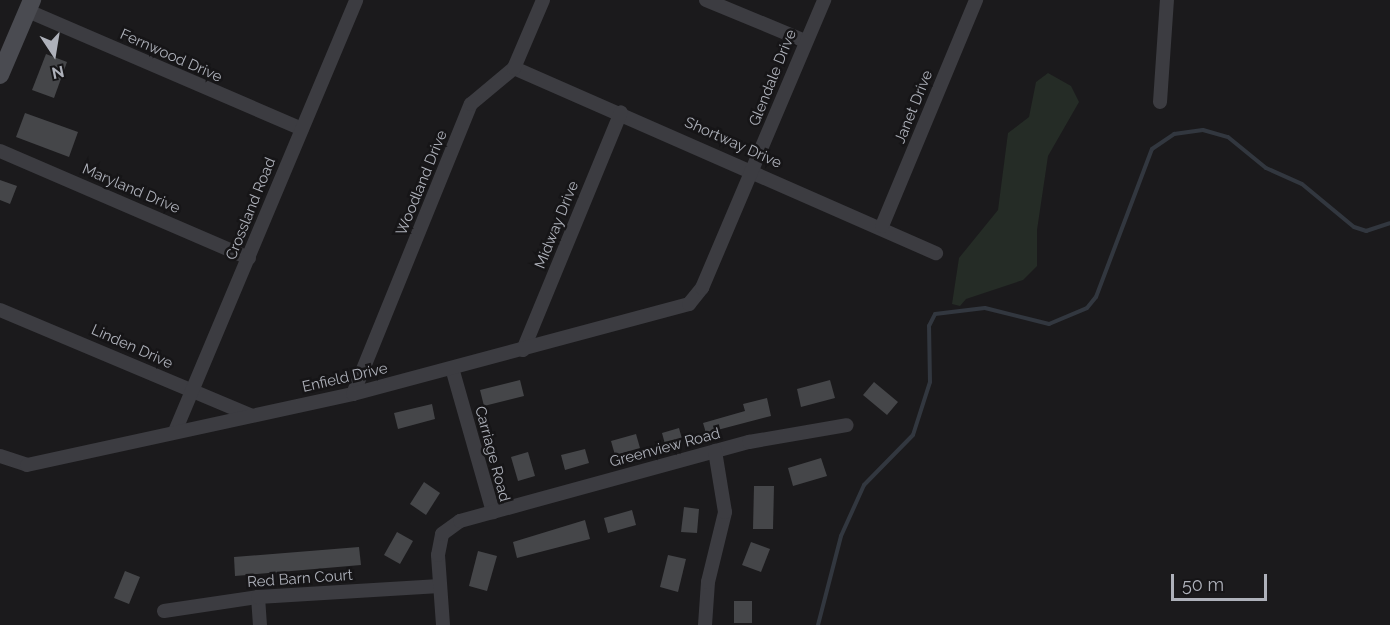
<!DOCTYPE html>
<html>
<head>
<meta charset="utf-8">
<style>
	body { margin:0 }
	#map { position:relative; width:1390px; height:625px; overflow:hidden; background:#1b1a1c; font-family:Raleway,sans-serif }
	div>[style] { position:absolute }
	[style*='--x'] { left:calc(var(--x)*1px); top:calc(var(--y)*1px); width:calc(var(--w)*1px); rotate:calc(var(--a)*1deg) }
	.green>* { inset:0; background:#252c26 }
	.stream>* { height:4px; margin:-2px; padding:0 2px; transform-origin:2px; border-radius:2px; background:#32373f }
	.building>* { inset:0; background:#454649 }
	.street>* { height:14px; margin:-7px; padding:0 7px; transform-origin:7px; border-radius:7px; background:#3c3c41 }
	.secondary>* { height:18px; margin:-9px; padding:0 9px; transform-origin:9px; border-radius:9px; background:#4a4b51 }
	span { translate:-50% -50%; white-space:nowrap; text-align:center; line-height:1.15; -webkit-text-stroke:5px #161517; paint-order:stroke }
	.street-label { font-size:15px; color:#aeb1ba }
	.north { position:absolute; left:24px; top:24px; width:60px; height:60px; -webkit-text-stroke:4px #161517; paint-order:stroke; rotate:168deg; font-size:16px; font-weight:700; line-height:24px; text-align:center; color:#aeb1ba }
	.north::after { content:''; display:block; margin:auto; width:21px; height:27px; background:#aeb1ba; clip-path:polygon(50% 0,100% 100%,50% 72%,0 100%) }
	.scale { position:absolute; left:1171px; top:574px; width:96px; height:27px; box-sizing:border-box; border:3px solid #aeb1ba; border-top:0; padding-left:8px; font-size:18px; line-height:21px; white-space:nowrap; color:#aeb1ba; -webkit-text-stroke:4px #161517; paint-order:stroke }
</style>
</head>
<body>
<div id="map">
	<div class="green">
		<div style="clip-path:polygon(1048px 73px,1071px 86px,1079px 102px,1048px 156px,1037px 230px,1037px 266px,1023px 280px,966px 299px,960px 306px,952px 304px,959px 258px,998px 210px,1008px 133px,1029px 117px,1036px 82px)"></div>
	</div>
	<div class="stream">
		<div style="--x:818;--y:625;--w:92;--a:-75.5"></div>
		<div style="--x:841;--y:536;--w:56;--a:-65.7"></div>
		<div style="--x:864;--y:485;--w:70;--a:-45.6"></div>
		<div style="--x:913;--y:435;--w:56;--a:-72.2"></div>
		<div style="--x:930;--y:382;--w:56;--a:-91"></div>
		<div style="--x:929;--y:326;--w:13;--a:-63"></div>
		<div style="--x:935;--y:314;--w:50;--a:-6.8"></div>
		<div style="--x:985;--y:308;--w:66;--a:14"></div>
		<div style="--x:1049;--y:324;--w:41;--a:-22.8"></div>
		<div style="--x:1087;--y:308;--w:14;--a:-51"></div>
		<div style="--x:1096;--y:297;--w:158;--a:-69.3"></div>
		<div style="--x:1152;--y:149;--w:27;--a:-34"></div>
		<div style="--x:1174;--y:134;--w:29;--a:-8"></div>
		<div style="--x:1203;--y:130;--w:26;--a:16"></div>
		<div style="--x:1228;--y:137;--w:49;--a:39.2"></div>
		<div style="--x:1266;--y:168;--w:39;--a:24"></div>
		<div style="--x:1302;--y:184;--w:67;--a:39.6"></div>
		<div style="--x:1354;--y:227;--w:13;--a:18"></div>
		<div style="--x:1366;--y:231;--w:25;--a:-18"></div>
	</div>
	<div class="building">
		<div style="clip-path:polygon(46px 54px,67px 62px,54px 98px,32px 90px)"></div>
		<div style="clip-path:polygon(25px 113px,78px 132px,69px 157px,16px 137px)"></div>
		<div style="clip-path:polygon(0 180px,17px 186px,10px 204px,0 200px)"></div>
		<div style="clip-path:polygon(520px 380px,524px 396px,484px 406px,480px 390px)"></div>
		<div style="clip-path:polygon(830px 380px,835px 398px,801px 407px,797px 389px)"></div>
		<div style="clip-path:polygon(874px 382px,898px 402px,887px 415px,863px 395px)"></div>
		<div style="clip-path:polygon(767px 398px,771px 416px,706px 433px,703px 423px,745px 411px,743px 404px)"></div>
		<div style="clip-path:polygon(432px 404px,435px 419px,398px 429px,394px 413px)"></div>
		<div style="clip-path:polygon(679px 428px,682px 439px,665px 444px,662px 433px)"></div>
		<div style="clip-path:polygon(636px 434px,640px 448px,615px 455px,611px 441px)"></div>
		<div style="clip-path:polygon(585px 449px,589px 463px,565px 470px,561px 455px)"></div>
		<div style="clip-path:polygon(528px 452px,535px 476px,518px 481px,511px 457px)"></div>
		<div style="clip-path:polygon(821px 458px,827px 476px,793px 486px,788px 468px)"></div>
		<div style="clip-path:polygon(424px 482px,440px 493px,426px 515px,410px 504px)"></div>
		<div style="clip-path:polygon(754px 486px,774px 486px,773px 529px,753px 529px)"></div>
		<div style="clip-path:polygon(684px 507px,699px 509px,697px 533px,681px 532px)"></div>
		<div style="clip-path:polygon(632px 510px,636px 525px,608px 533px,604px 518px)"></div>
		<div style="clip-path:polygon(585px 520px,590px 539px,517px 558px,513px 542px)"></div>
		<div style="clip-path:polygon(397px 532px,413px 541px,400px 564px,384px 555px)"></div>
		<div style="clip-path:polygon(751px 542px,770px 549px,761px 572px,742px 565px)"></div>
		<div style="clip-path:polygon(359px 547px,361px 565px,235px 576px,234px 557px)"></div>
		<div style="clip-path:polygon(478px 551px,497px 556px,487px 591px,469px 586px)"></div>
		<div style="clip-path:polygon(668px 555px,686px 559px,678px 592px,660px 587px)"></div>
		<div style="clip-path:polygon(125px 571px,140px 577px,129px 604px,114px 598px)"></div>
		<div style="clip-path:polygon(734px 601px,752px 601px,752px 623px,734px 623px)"></div>
	</div>
	<div class="street">
		<div style="--x:706;--y:0;--w:107;--a:22.5"></div>
		<div style="--x:28;--y:11;--w:298;--a:23.3"></div>
		<div style="--x:514;--y:68;--w:461;--a:23.7"></div>
		<div style="--x:1160;--y:102;--w:102;--a:-86.1"></div>
		<div style="--x:0;--y:151;--w:271;--a:23.3"></div>
		<div style="--x:882;--y:226;--w:245;--a:-67.4"></div>
		<div style="--x:0;--y:310;--w:271;--a:22.8"></div>
		<div style="--x:523;--y:350;--w:257;--a:-67.6"></div>
		<div style="--x:452;--y:368;--w:150;--a:74.1"></div>
		<div style="--x:353;--y:394;--w:313;--a:-67.9"></div>
		<div style="--x:471;--y:104;--w:56;--a:-39.9"></div>
		<div style="--x:514;--y:68;--w:74;--a:-66.9"></div>
		<div style="--x:176;--y:429;--w:465;--a:-67.2"></div>
		<div style="--x:0;--y:456;--w:28;--a:18"></div>
		<div style="--x:27;--y:465;--w:334;--a:-12.3"></div>
		<div style="--x:353;--y:394;--w:348;--a:-15"></div>
		<div style="--x:689;--y:304;--w:21;--a:-51"></div>
		<div style="--x:702;--y:288;--w:313;--a:-67"></div>
		<div style="--x:258;--y:597;--w:28;--a:86"></div>
		<div style="--x:164;--y:611;--w:95;--a:-8.5"></div>
		<div style="--x:258;--y:597;--w:182;--a:-3.5"></div>
		<div style="--x:443;--y:625;--w:70;--a:-94.1"></div>
		<div style="--x:438;--y:555;--w:21;--a:-79"></div>
		<div style="--x:442;--y:534;--w:22;--a:-36"></div>
		<div style="--x:460;--y:521;--w:300;--a:-15.3"></div>
		<div style="--x:749;--y:442;--w:99;--a:-9.8"></div>
		<div style="--x:705;--y:625;--w:43;--a:-86"></div>
		<div style="--x:708;--y:582;--w:72;--a:-76.3"></div>
		<div style="--x:725;--y:512;--w:62;--a:-99.3"></div>
	</div>
	<div class="secondary">
		<div style="--x:0;--y:75;--w:82;--a:-66.9"></div>
	</div>
	<div class="street-label">
		<span style="left:171px;top:56px;rotate:24deg">Fernwood Drive</span>
		<span style="left:773px;top:78px;rotate:-68deg">Glendale Drive</span>
		<span style="left:914px;top:107px;rotate:-68deg">Janet Drive</span>
		<span style="left:733px;top:143px;rotate:24deg">Shortway Drive</span>
		<span style="left:422px;top:183px;rotate:-68deg">Woodland Drive</span>
		<span style="left:131px;top:189px;rotate:23deg">Maryland Drive</span>
		<span style="left:251px;top:209px;rotate:-68deg">Crossland Road</span>
		<span style="left:557px;top:225px;rotate:-68deg">Midway Drive</span>
		<span style="left:132px;top:347px;rotate:24deg">Linden Drive</span>
		<span style="left:345px;top:378px;rotate:-13deg">Enfield Drive</span>
		<span style="left:665px;top:448px;rotate:-15deg">Greenview Road</span>
		<span style="left:492px;top:454px;rotate:75deg">Carriage Road</span>
		<span style="left:300px;top:579px;rotate:-4deg">Red Barn Court</span>
	</div>
	<div class="north">N</div>
	<div class="scale">50 m</div>
</div>
</body>
</html>
